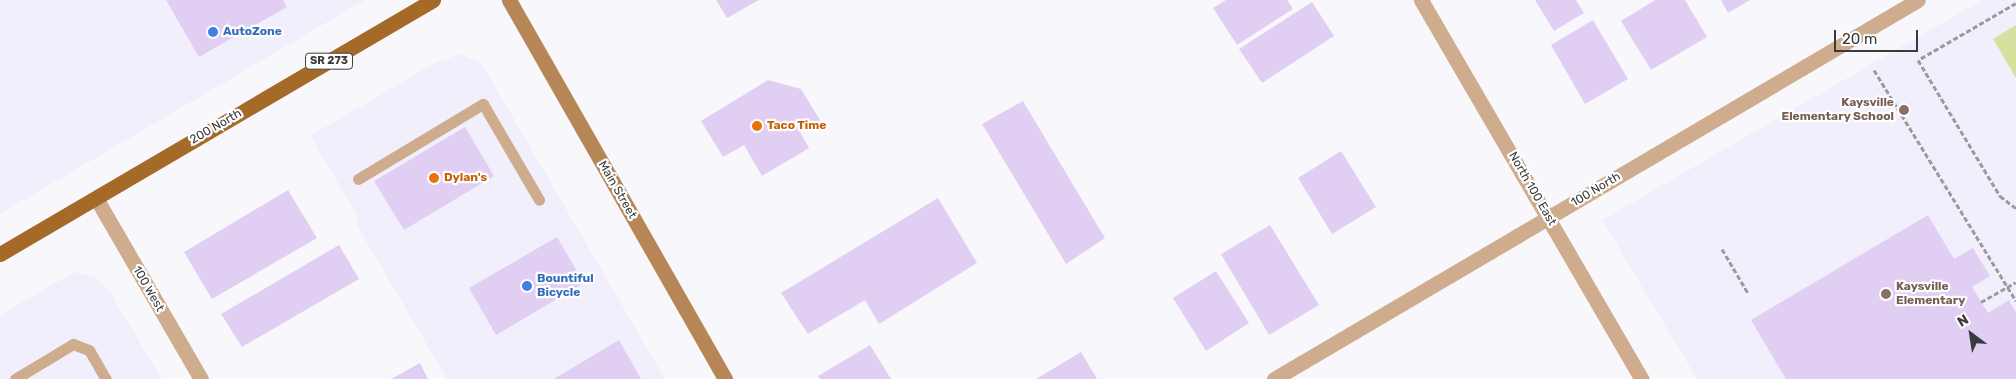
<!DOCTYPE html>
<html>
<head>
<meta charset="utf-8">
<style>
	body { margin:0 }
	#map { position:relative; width:2016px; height:379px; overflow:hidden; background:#f8f8fc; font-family:Rubik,sans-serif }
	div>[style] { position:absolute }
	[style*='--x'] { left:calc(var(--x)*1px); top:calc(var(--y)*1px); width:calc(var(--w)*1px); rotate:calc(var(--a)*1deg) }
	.built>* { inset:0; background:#f1effb }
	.green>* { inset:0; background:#d8e0a0 }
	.building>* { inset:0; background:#e1cff3 }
	.path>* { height:3px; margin-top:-1.5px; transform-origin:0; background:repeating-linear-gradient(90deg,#9b9b9e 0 5px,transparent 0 7.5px) }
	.lane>* { height:11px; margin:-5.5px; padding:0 5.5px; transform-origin:5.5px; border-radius:5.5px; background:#ceac8d }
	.street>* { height:15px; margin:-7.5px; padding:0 7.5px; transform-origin:7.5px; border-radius:7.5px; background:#ceac8d }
	.secondary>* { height:15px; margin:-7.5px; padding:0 7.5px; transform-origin:7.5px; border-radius:7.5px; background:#b78656 }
	.primary>* { height:15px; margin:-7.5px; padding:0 7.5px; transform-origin:7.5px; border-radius:7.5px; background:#a66a28 }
	.dots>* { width:14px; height:14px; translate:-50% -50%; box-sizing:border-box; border:2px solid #fff; border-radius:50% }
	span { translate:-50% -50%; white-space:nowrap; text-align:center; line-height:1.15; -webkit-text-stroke:4.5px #fff; paint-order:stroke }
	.shield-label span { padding:1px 4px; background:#fff; border:1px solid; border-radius:4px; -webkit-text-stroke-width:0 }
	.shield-label { font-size:11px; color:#3b3b3d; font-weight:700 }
	.shop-label { font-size:12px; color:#366cbe; font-weight:700 }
	.left { translate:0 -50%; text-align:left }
	.education-label { font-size:12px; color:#785e54; font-weight:700 }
	.right { translate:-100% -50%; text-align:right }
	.food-label { font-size:12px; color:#c56008; font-weight:700 }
	.street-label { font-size:12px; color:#3b3b3d }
	.north { position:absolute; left:1946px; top:309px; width:50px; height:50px; -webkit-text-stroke:4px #fff; paint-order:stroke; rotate:329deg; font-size:14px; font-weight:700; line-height:20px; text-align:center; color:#3b3b3d }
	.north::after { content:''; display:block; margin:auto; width:18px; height:22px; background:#3b3b3d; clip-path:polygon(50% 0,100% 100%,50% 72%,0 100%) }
	.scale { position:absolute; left:1834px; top:30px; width:84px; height:22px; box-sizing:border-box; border:2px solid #3b3b3d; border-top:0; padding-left:6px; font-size:15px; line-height:18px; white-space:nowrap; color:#3b3b3d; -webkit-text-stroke:4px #fff; paint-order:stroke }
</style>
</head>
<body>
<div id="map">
	<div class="built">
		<div style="clip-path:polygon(0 0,365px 0,0 214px)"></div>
		<div style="clip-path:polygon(1982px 0,2016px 0,2016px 379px,1697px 379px,1602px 220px)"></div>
		<div style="clip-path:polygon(461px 54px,482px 64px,665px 379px,447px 379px,356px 224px,358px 217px,310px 136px,436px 62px)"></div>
		<div style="clip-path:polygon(74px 272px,95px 277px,110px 292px,162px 379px,0 379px,0 315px)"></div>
	</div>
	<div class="green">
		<div style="clip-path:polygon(2016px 25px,2016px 78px,1993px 39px)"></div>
	</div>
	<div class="building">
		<div style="clip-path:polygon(166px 0,283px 0,287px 7px,199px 57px)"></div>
		<div style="clip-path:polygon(716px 0,759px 0,727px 18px)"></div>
		<div style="clip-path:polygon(1226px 0,1287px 0,1293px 9px,1237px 45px,1213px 8px)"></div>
		<div style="clip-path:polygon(1535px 0,1576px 0,1584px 13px,1554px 31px)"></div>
		<div style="clip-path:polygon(1655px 0,1685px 0,1707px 37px,1651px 70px,1621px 21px)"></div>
		<div style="clip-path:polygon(1721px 0,1750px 0,1728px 13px)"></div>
		<div style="clip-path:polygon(1312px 2px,1334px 36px,1262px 83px,1239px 49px)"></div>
		<div style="clip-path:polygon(1593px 20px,1628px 79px,1585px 104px,1551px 45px)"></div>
		<div style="clip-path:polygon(768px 80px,801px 89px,820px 120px,800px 132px,809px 148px,762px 176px,744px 145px,723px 157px,701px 121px)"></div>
		<div style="clip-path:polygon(1023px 101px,1105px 238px,1066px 264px,982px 124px)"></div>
		<div style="clip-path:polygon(465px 127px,494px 176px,404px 230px,374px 181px)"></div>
		<div style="clip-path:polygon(1341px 151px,1376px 207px,1332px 234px,1298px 178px)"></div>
		<div style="clip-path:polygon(288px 190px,317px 238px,212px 299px,184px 252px)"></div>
		<div style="clip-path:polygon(938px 198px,977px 263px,879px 324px,865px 300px,808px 334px,781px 293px)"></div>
		<div style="clip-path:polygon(1928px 215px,1954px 259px,1973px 248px,1990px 276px,1972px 287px,1988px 313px,2009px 300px,2016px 313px,2016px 379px,1786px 379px,1751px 320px)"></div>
		<div style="clip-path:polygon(1270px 225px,1319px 305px,1269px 335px,1221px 254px)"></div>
		<div style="clip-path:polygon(557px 237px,584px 283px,496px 335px,469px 288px)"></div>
		<div style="clip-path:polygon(339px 245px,359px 279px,242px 347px,221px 314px)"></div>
		<div style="clip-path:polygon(1216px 271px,1249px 323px,1206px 351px,1173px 298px)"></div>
		<div style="clip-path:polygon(619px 340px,641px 379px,554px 379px)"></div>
		<div style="clip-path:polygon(870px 345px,891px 379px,820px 379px,818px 376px)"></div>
		<div style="clip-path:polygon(1081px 352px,1097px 379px,1036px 379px)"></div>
		<div style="clip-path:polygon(420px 363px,428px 379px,391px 379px)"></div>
	</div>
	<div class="path">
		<div style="--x:2016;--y:3;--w:113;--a:149.8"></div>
		<div style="--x:1918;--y:60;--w:159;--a:58.9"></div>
		<div style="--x:2000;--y:196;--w:20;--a:37"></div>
		<div style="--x:1874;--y:70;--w:271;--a:58.4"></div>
		<div style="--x:1722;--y:249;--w:51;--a:59.4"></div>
		<div style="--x:1981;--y:302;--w:40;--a:-29.7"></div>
	</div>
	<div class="lane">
		<div style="--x:358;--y:179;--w:146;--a:-31"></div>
		<div style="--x:483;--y:104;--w:111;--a:59.7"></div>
		<div style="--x:15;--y:379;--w:68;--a:-31.1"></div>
		<div style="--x:73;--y:344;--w:17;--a:21"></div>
		<div style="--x:89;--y:350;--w:34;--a:60"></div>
	</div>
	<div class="street">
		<div style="--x:1421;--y:0;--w:439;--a:59.8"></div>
		<div style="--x:96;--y:198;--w:209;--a:59.9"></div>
		<div style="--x:1274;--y:379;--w:747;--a:-30.48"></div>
	</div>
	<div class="secondary">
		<div style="--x:509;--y:0;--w:436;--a:60.3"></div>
	</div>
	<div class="primary">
		<div style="--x:0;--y:254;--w:502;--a:-30.4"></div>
	</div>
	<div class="dots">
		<div style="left:213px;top:32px;background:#3f7fe0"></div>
		<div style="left:1904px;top:110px;background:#8d6e63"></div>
		<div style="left:757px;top:126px;background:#e8710a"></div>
		<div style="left:434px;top:178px;background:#e8710a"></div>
		<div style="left:527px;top:286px;background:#3f7fe0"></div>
		<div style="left:1886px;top:294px;background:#8d6e63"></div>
	</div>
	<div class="shield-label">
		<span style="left:329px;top:61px">SR 273</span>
	</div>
	<div class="shop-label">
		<span class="left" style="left:223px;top:32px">AutoZone</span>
		<span class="left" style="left:537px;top:286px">Bountiful<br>Bicycle</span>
	</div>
	<div class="education-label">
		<span class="right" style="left:1894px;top:110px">Kaysville<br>Elementary School</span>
		<span class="left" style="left:1896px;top:294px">Kaysville<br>Elementary</span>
	</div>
	<div class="food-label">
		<span class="left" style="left:767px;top:126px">Taco Time</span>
		<span class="left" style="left:444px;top:178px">Dylan's</span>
	</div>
	<div class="street-label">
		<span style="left:216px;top:127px;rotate:-30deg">200 North</span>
		<span style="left:1532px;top:189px;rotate:60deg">North 100 East</span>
		<span style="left:617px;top:190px;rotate:60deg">Main Street</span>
		<span style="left:1596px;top:190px;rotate:-31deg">100 North</span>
		<span style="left:148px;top:289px;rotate:60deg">100 West</span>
	</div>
	<div class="north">N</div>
	<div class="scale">20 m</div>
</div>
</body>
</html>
